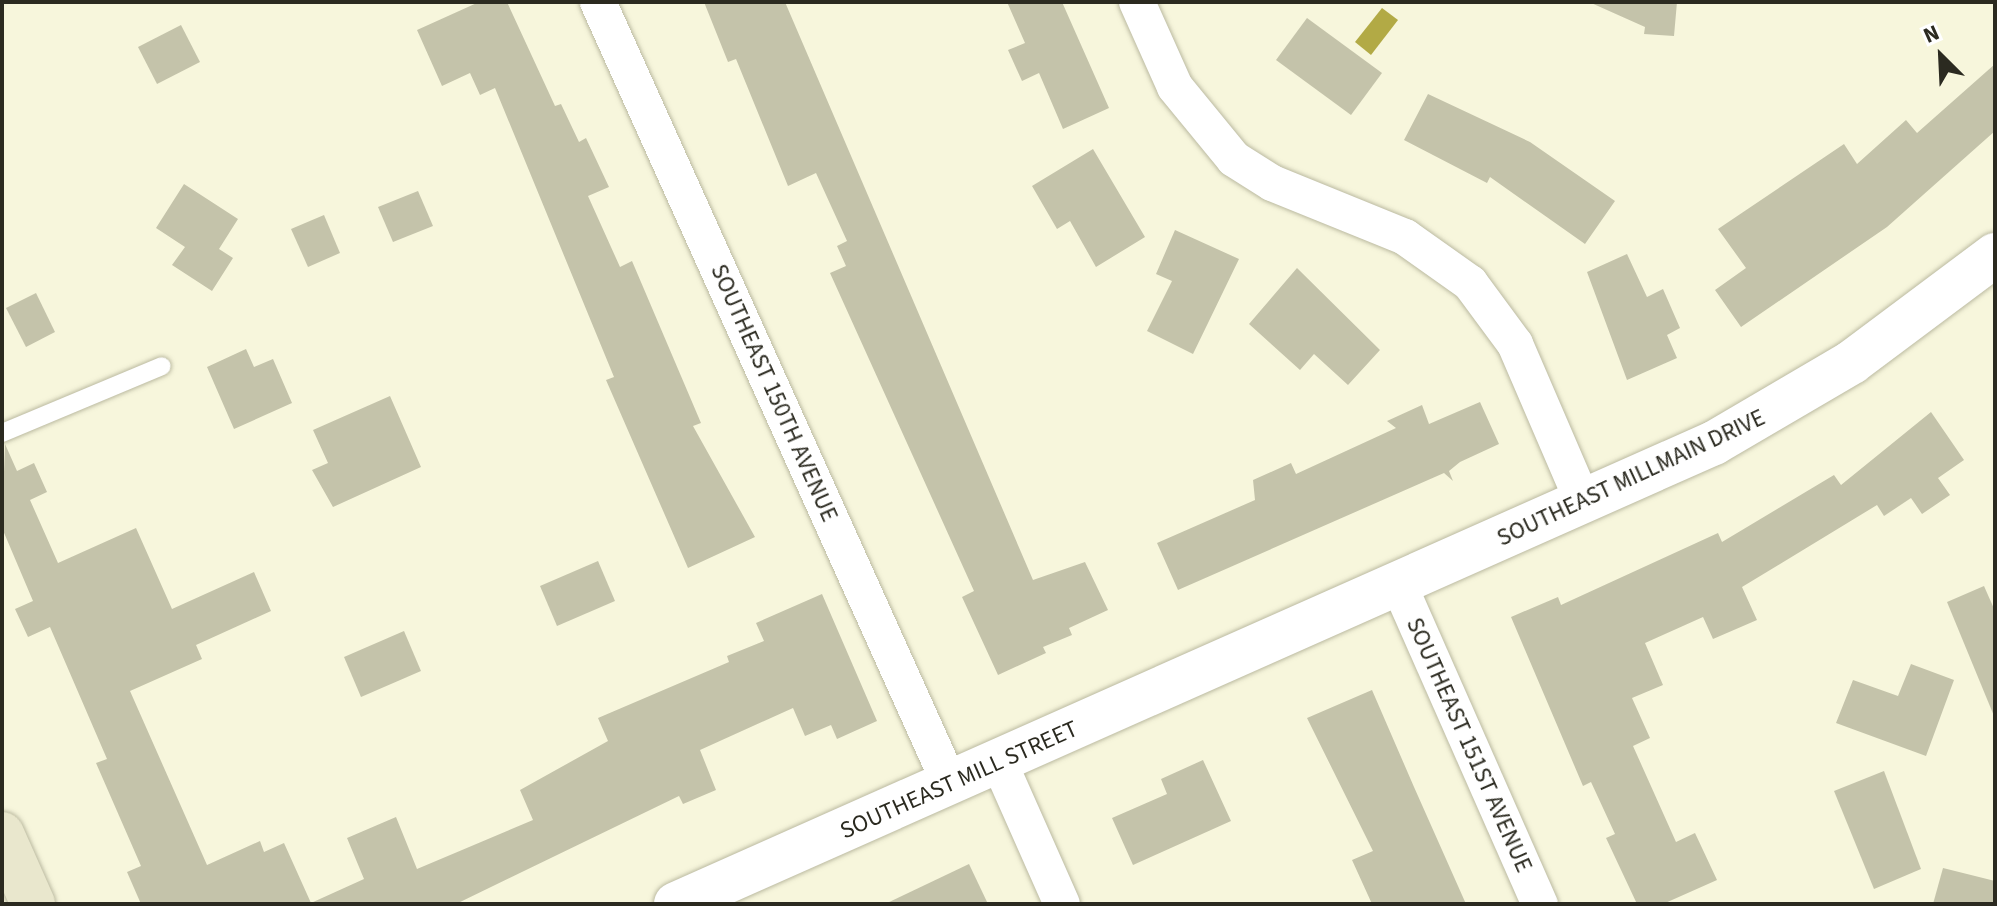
<!DOCTYPE html>
<html>
<head>
<meta charset="utf-8">
<style>
	body { margin:0 }
	#map { position:relative; width:1997px; height:906px; overflow:hidden; background:#f7f6dc; font-family:"Source Sans 3",sans-serif }
	div>[style] { position:absolute }
	[style*='--x'] { left:calc(var(--x)*1px); top:calc(var(--y)*1px); width:calc(var(--w)*1px); rotate:calc(var(--a)*1deg) }
	.water>* { inset:0; background:#b2aa45 }
	.building>* { inset:0; background:#c4c3aa }
	.roads { filter:drop-shadow(0 0 2px #bbbaa1) drop-shadow(0 0 2px #bbbaa1) }
	.service>* { height:18px; margin:-9px; padding:0 9px; transform-origin:9px; border-radius:9px; background:#fff }
	.minor>* { height:36px; margin:-18px; padding:0 18px; transform-origin:18px; border-radius:18px; background:#fff }
	.tertiary>* { height:44px; margin:-22px; padding:0 22px; transform-origin:22px; border-radius:22px; background:#fff }
	.secondary>* { height:44px; margin:-22px; padding:0 22px; transform-origin:22px; border-radius:22px; background:#e9e7cd }
	span { translate:-50% -50%; white-space:nowrap; text-align:center; line-height:1.15; -webkit-text-stroke:6px #fff; paint-order:stroke }
	.street-label { font-size:24px; color:#2b2a20 }
	.frame { position:absolute; inset:0; border:4px solid #2b2a20; pointer-events:none }
	.north { position:absolute; left:1901px; top:16px; width:80px; height:80px; -webkit-text-stroke:6px #fff; paint-order:stroke; rotate:336deg; font-size:22px; font-weight:700; line-height:32px; text-align:center; color:#2b2a20 }
	.north::after { content:''; display:block; margin:auto; width:28px; height:36px; background:#2b2a20; clip-path:polygon(50% 0,100% 100%,50% 72%,0 100%) }
</style>
</head>
<body>
<div id="map">
	<div class="water">
		<div style="clip-path:polygon(1382px 8px,1398px 20px,1371px 55px,1355px 42px)"></div>
	</div>
	<div class="building">
		<div style="clip-path:polygon(479px 2px,507px 2px,555px 106px,561px 104px,579px 142px,586px 138px,609px 187px,588px 196px,620px 267px,632px 261px,701px 423px,693px 426px,755px 537px,688px 568px,606px 380px,614px 377px,495px 88px,480px 95px,470px 73px,442px 86px,417px 30px)"></div>
		<div style="clip-path:polygon(704px 2px,785px 2px,1033px 580px,1085px 562px,1108px 610px,1069px 628px,1072px 635px,1043px 647px,1046px 653px,998px 675px,962px 597px,974px 591px,830px 273px,846px 266px,837px 246px,847px 241px,816px 173px,788px 186px,736px 59px,728px 62px)"></div>
		<div style="clip-path:polygon(1007px 2px,1062px 2px,1109px 108px,1063px 129px,1039px 73px,1022px 81px,1008px 50px,1025px 43px)"></div>
		<div style="clip-path:polygon(1589px 2px,1677px 2px,1674px 36px,1644px 34px,1645px 27px)"></div>
		<div style="clip-path:polygon(1307px 18px,1382px 73px,1351px 115px,1276px 60px)"></div>
		<div style="clip-path:polygon(181px 25px,200px 62px,157px 84px,138px 47px)"></div>
		<div style="clip-path:polygon(1995px 64px,1995px 131px,1887px 227px,1741px 327px,1715px 290px,1746px 268px,1718px 229px,1844px 144px,1857px 164px,1906px 120px,1917px 133px)"></div>
		<div style="clip-path:polygon(1428px 94px,1530px 142px,1615px 201px,1585px 244px,1490px 177px,1487px 183px,1404px 140px)"></div>
		<div style="clip-path:polygon(1093px 149px,1145px 237px,1096px 267px,1070px 221px,1057px 229px,1032px 186px)"></div>
		<div style="clip-path:polygon(184px 184px,238px 219px,219px 249px,233px 258px,212px 291px,172px 265px,185px 247px,156px 228px)"></div>
		<div style="clip-path:polygon(418px 191px,433px 226px,393px 242px,378px 207px)"></div>
		<div style="clip-path:polygon(324px 215px,340px 253px,308px 267px,291px 229px)"></div>
		<div style="clip-path:polygon(1175px 230px,1239px 259px,1193px 354px,1147px 331px,1172px 281px,1156px 274px)"></div>
		<div style="clip-path:polygon(1627px 254px,1647px 297px,1663px 289px,1680px 328px,1667px 335px,1677px 358px,1627px 380px,1587px 272px)"></div>
		<div style="clip-path:polygon(1297px 268px,1380px 350px,1348px 385px,1314px 354px,1300px 370px,1249px 324px)"></div>
		<div style="clip-path:polygon(36px 293px,55px 332px,26px 347px,6px 308px)"></div>
		<div style="clip-path:polygon(246px 349px,254px 367px,273px 359px,292px 403px,234px 429px,207px 367px)"></div>
		<div style="clip-path:polygon(390px 396px,421px 467px,333px 507px,312px 470px,328px 463px,313px 430px)"></div>
		<div style="clip-path:polygon(1480px 402px,1499px 444px,1460px 462px,1449px 471px,1453px 481px,1444px 473px,1178px 590px,1157px 543px,1255px 500px,1253px 480px,1291px 463px,1296px 474px,1396px 428px,1387px 421px,1422px 405px,1429px 424px)"></div>
		<div style="clip-path:polygon(1931px 412px,1964px 460px,1938px 478px,1950px 495px,1922px 514px,1911px 498px,1884px 516px,1877px 505px,1742px 587px,1757px 620px,1713px 639px,1703px 617px,1645px 643px,1663px 685px,1632px 698px,1650px 738px,1633px 746px,1676px 842px,1695px 833px,1717px 880px,1663px 904px,1637px 904px,1606px 838px,1615px 834px,1591px 782px,1583px 786px,1511px 617px,1558px 597px,1561px 605px,1718px 533px,1722px 542px,1834px 475px,1841px 485px)"></div>
		<div style="clip-path:polygon(5px 444px,17px 471px,34px 463px,47px 492px,30px 500px,58px 563px,136px 528px,172px 609px,254px 572px,271px 611px,196px 645px,202px 659px,130px 691px,207px 865px,260px 841px,264px 852px,284px 843px,311px 903px,364px 879px,347px 838px,396px 817px,417px 869px,533px 820px,520px 790px,608px 741px,598px 718px,729px 662px,727px 656px,764px 641px,756px 623px,822px 594px,877px 721px,837px 739px,831px 725px,805px 736px,793px 708px,700px 750px,716px 790px,683px 804px,679px 796px,456px 904px,141px 904px,127px 872px,141px 866px,96px 763px,107px 759px,50px 627px,28px 637px,15px 609px,33px 601px,2px 528px)"></div>
		<div style="clip-path:polygon(598px 561px,615px 601px,557px 626px,540px 586px)"></div>
		<div style="clip-path:polygon(1984px 586px,1995px 611px,1994px 716px,1947px 602px)"></div>
		<div style="clip-path:polygon(404px 631px,421px 671px,361px 697px,344px 657px)"></div>
		<div style="clip-path:polygon(1911px 664px,1954px 680px,1926px 756px,1836px 723px,1853px 680px,1898px 696px)"></div>
		<div style="clip-path:polygon(1372px 690px,1414px 787px,1466px 904px,1372px 904px,1352px 860px,1373px 851px,1307px 718px)"></div>
		<div style="clip-path:polygon(1203px 760px,1231px 821px,1133px 865px,1112px 818px,1167px 794px,1161px 779px)"></div>
		<div style="clip-path:polygon(1884px 771px,1921px 869px,1874px 889px,1834px 791px)"></div>
		<div style="clip-path:polygon(969px 864px,988px 904px,885px 904px)"></div>
		<div style="clip-path:polygon(1943px 868px,1995px 881px,1995px 904px,1933px 904px)"></div>
	</div>
	<div class="roads">
		<div class="service">
			<div style="--x:2;--y:433;--w:173;--a:-22.7"></div>
		</div>
		<div class="minor">
			<div style="--x:598;--y:2;--w:858;--a:65.77"></div>
			<div style="--x:1137;--y:2;--w:93;--a:65.9"></div>
			<div style="--x:1175;--y:87;--w:93;--a:50.7"></div>
			<div style="--x:1234;--y:159;--w:45;--a:32.3"></div>
			<div style="--x:1272;--y:183;--w:144;--a:22.1"></div>
			<div style="--x:1405;--y:237;--w:80;--a:35.3"></div>
			<div style="--x:1470;--y:283;--w:76;--a:53.6"></div>
			<div style="--x:1515;--y:344;--w:174;--a:66.7"></div>
			<div style="--x:1399;--y:585;--w:349;--a:66.2"></div>
			<div style="--x:999;--y:762;--w:155;--a:66.1"></div>
		</div>
		<div class="tertiary">
			<div style="--x:676;--y:904;--w:1136;--a:-23.95"></div>
			<div style="--x:1714;--y:443;--w:160;--a:-30.4"></div>
			<div style="--x:1852;--y:362;--w:179;--a:-36.8"></div>
		</div>
		<div class="secondary">
			<div style="--x:2;--y:834;--w:77;--a:66.1"></div>
		</div>
	</div>
	<div class="street-label">
		<span style="left:774px;top:393px;rotate:66deg">SOUTHEAST 150TH AVENUE</span>
		<span style="left:1631px;top:478px;rotate:-25deg">SOUTHEAST MILLMAIN DRIVE</span>
		<span style="left:1469px;top:745px;rotate:66deg">SOUTHEAST 151ST AVENUE</span>
		<span style="left:959px;top:780px;rotate:-24deg">SOUTHEAST MILL STREET</span>
	</div>
	<div class="frame"></div>
	<div class="north">N</div>
</div>
</body>
</html>
